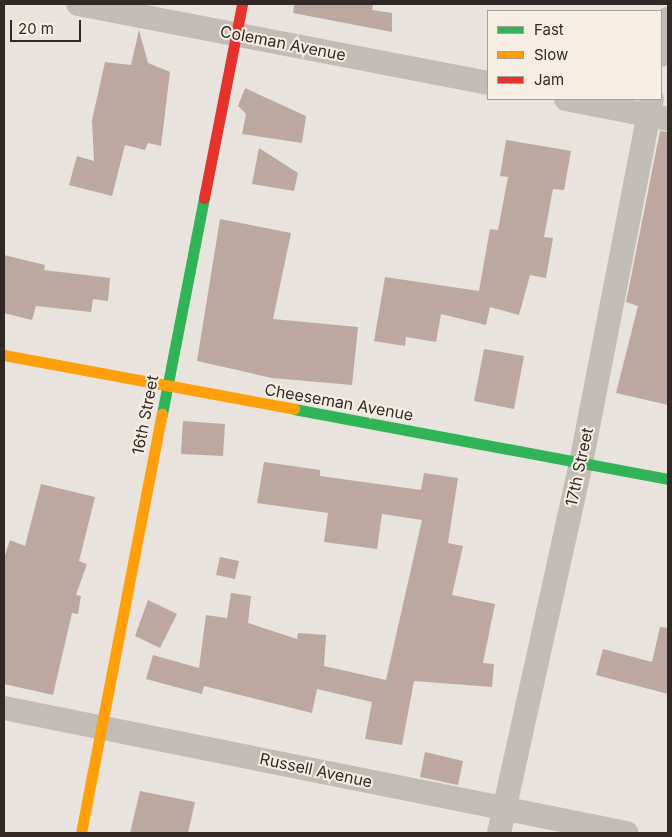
<!DOCTYPE html>
<html>
<head>
<meta charset="utf-8">
<style>
	body { margin:0 }
	#map { position:relative; width:672px; height:837px; overflow:hidden; background:#e9e3dd; font-family:Inter,sans-serif }
	div>[style] { position:absolute }
	[style*='--x'] { left:calc(var(--x)*1px); top:calc(var(--y)*1px); width:calc(var(--w)*1px); rotate:calc(var(--a)*1deg) }
	.building>* { inset:0; background:#bca8a0 }
	.street>* { height:24px; margin:-12px; padding:0 12px; transform-origin:12px; border-radius:12px; background:#c2bcb6 }
	.fast>* { height:11px; margin:-5.5px; padding:0 5.5px; transform-origin:5.5px; border-radius:5.5px; background:#30b455 }
	.slow>* { height:11px; margin:-5.5px; padding:0 5.5px; transform-origin:5.5px; border-radius:5.5px; background:#ff9f0a }
	.jam>* { height:11px; margin:-5.5px; padding:0 5.5px; transform-origin:5.5px; border-radius:5.5px; background:#e5322d }
	span { translate:-50% -50%; white-space:nowrap; text-align:center; line-height:1.15; -webkit-text-stroke:4px #f7eee3; paint-order:stroke }
	.street-label { font-size:16px; color:#322926 }
	.frame { position:absolute; inset:0; border:5px solid #322926; pointer-events:none }
	.legend { position:absolute; left:487px; top:10px; width:175px; height:90px; box-sizing:border-box; background:#f7eee3; border:1px solid #a89f97; margin:0; padding:6px 9px; list-style:none; font-size:15px; color:#322926 }
	.legend li { display:flex; align-items:center; gap:10px; height:25px }
	.legend b { width:25px; border:1px solid #a89f97 }
	.scale { position:absolute; left:10px; top:20px; width:71px; height:22px; box-sizing:border-box; border:2px solid #322926; border-top:0; padding-left:6px; font-size:15px; line-height:18px; white-space:nowrap; color:#322926; -webkit-text-stroke:4px #f7eee3; paint-order:stroke }
</style>
</head>
<body>
<div id="map">
	<div class="building">
		<div style="clip-path:polygon(294px 4px,373px 4px,372px 10px,392px 13px,392px 32px,293px 13px)"></div>
		<div style="clip-path:polygon(139px 30px,148px 63px,170px 72px,161px 146px,148px 143px,145px 150px,125px 145px,112px 196px,69px 185px,77px 156px,94px 161px,92px 120px,105px 62px,131px 65px)"></div>
		<div style="clip-path:polygon(245px 88px,306px 116px,302px 143px,242px 134px,246px 114px,238px 106px)"></div>
		<div style="clip-path:polygon(660px 131px,668px 132px,668px 405px,616px 393px,638px 306px,626px 302px)"></div>
		<div style="clip-path:polygon(506px 140px,571px 151px,564px 190px,553px 189px,544px 237px,553px 238px,546px 278px,530px 275px,519px 315px,490px 307px,486px 325px,441px 314px,436px 342px,406px 337px,405px 346px,374px 341px,385px 277px,479px 291px,490px 229px,498px 230px,508px 177px,500px 176px)"></div>
		<div style="clip-path:polygon(259px 148px,298px 173px,294px 191px,252px 184px)"></div>
		<div style="clip-path:polygon(220px 219px,291px 233px,273px 319px,358px 327px,352px 385px,272px 378px,197px 361px)"></div>
		<div style="clip-path:polygon(4px 255px,45px 265px,44px 270px,110px 278px,108px 301px,93px 299px,91px 312px,36px 306px,32px 320px,4px 313px)"></div>
		<div style="clip-path:polygon(484px 349px,524px 356px,514px 409px,474px 401px)"></div>
		<div style="clip-path:polygon(183px 421px,225px 424px,223px 456px,181px 454px)"></div>
		<div style="clip-path:polygon(264px 462px,320px 470px,320px 476px,421px 490px,424px 473px,458px 478px,448px 543px,463px 546px,452px 595px,495px 604px,483px 663px,494px 664px,492px 687px,414px 681px,402px 745px,365px 739px,372px 702px,317px 689px,312px 713px,204px 686px,202px 694px,146px 679px,153px 655px,199px 668px,206px 615px,227px 618px,231px 593px,251px 596px,248px 623px,297px 639px,298px 633px,326px 635px,324px 666px,386px 680px,422px 520px,382px 514px,377px 549px,324px 542px,328px 513px,257px 503px)"></div>
		<div style="clip-path:polygon(41px 484px,95px 497px,79px 561px,87px 564px,76px 595px,81px 596px,78px 614px,72px 613px,53px 695px,4px 684px,4px 558px,10px 540px,25px 546px)"></div>
		<div style="clip-path:polygon(220px 557px,239px 561px,235px 579px,216px 575px)"></div>
		<div style="clip-path:polygon(148px 600px,177px 614px,160px 648px,135px 636px)"></div>
		<div style="clip-path:polygon(660px 627px,668px 628px,668px 694px,596px 675px,603px 649px,652px 662px)"></div>
		<div style="clip-path:polygon(425px 752px,463px 761px,458px 785px,420px 777px)"></div>
		<div style="clip-path:polygon(140px 791px,195px 802px,188px 833px,130px 833px)"></div>
	</div>
	<div class="street">
		<div style="--x:78;--y:4;--w:418;--a:10.9"></div>
		<div style="--x:661;--y:55;--w:37;--a:-79"></div>
		<div style="--x:566;--y:99;--w:104;--a:11.1"></div>
		<div style="--x:4;--y:708;--w:635;--a:11.35"></div>
		<div style="--x:499;--y:833;--w:379;--a:-77.5"></div>
		<div style="--x:581;--y:463;--w:371;--a:-79"></div>
	</div>
	<div class="fast">
		<div style="--x:294;--y:409;--w:380;--a:10.6"></div>
		<div style="--x:162;--y:414;--w:220;--a:-79"></div>
	</div>
	<div class="slow">
		<div style="--x:4;--y:355;--w:295;--a:10.5"></div>
		<div style="--x:81;--y:833;--w:427;--a:-79.1"></div>
	</div>
	<div class="jam">
		<div style="--x:204;--y:198;--w:198;--a:-78.9"></div>
	</div>
	<div class="street-label">
		<span style="left:283px;top:43px;rotate:11deg">Coleman Avenue</span>
		<span style="left:339px;top:402px;rotate:10deg">Cheeseman Avenue</span>
		<span style="left:145px;top:415px;rotate:-79deg">16th Street</span>
		<span style="left:579px;top:467px;rotate:-78deg">17th Street</span>
		<span style="left:316px;top:770px;rotate:12deg">Russell Avenue</span>
	</div>
	<div class="frame"></div>
	<ul class="legend">
	<li><b style="height:6px;background:#30b455"></b>Fast</li>
	<li><b style="height:6px;background:#ff9f0a"></b>Slow</li>
	<li><b style="height:6px;background:#e5322d"></b>Jam</li>
	</ul>
	<div class="scale">20 m</div>
</div>
</body>
</html>
